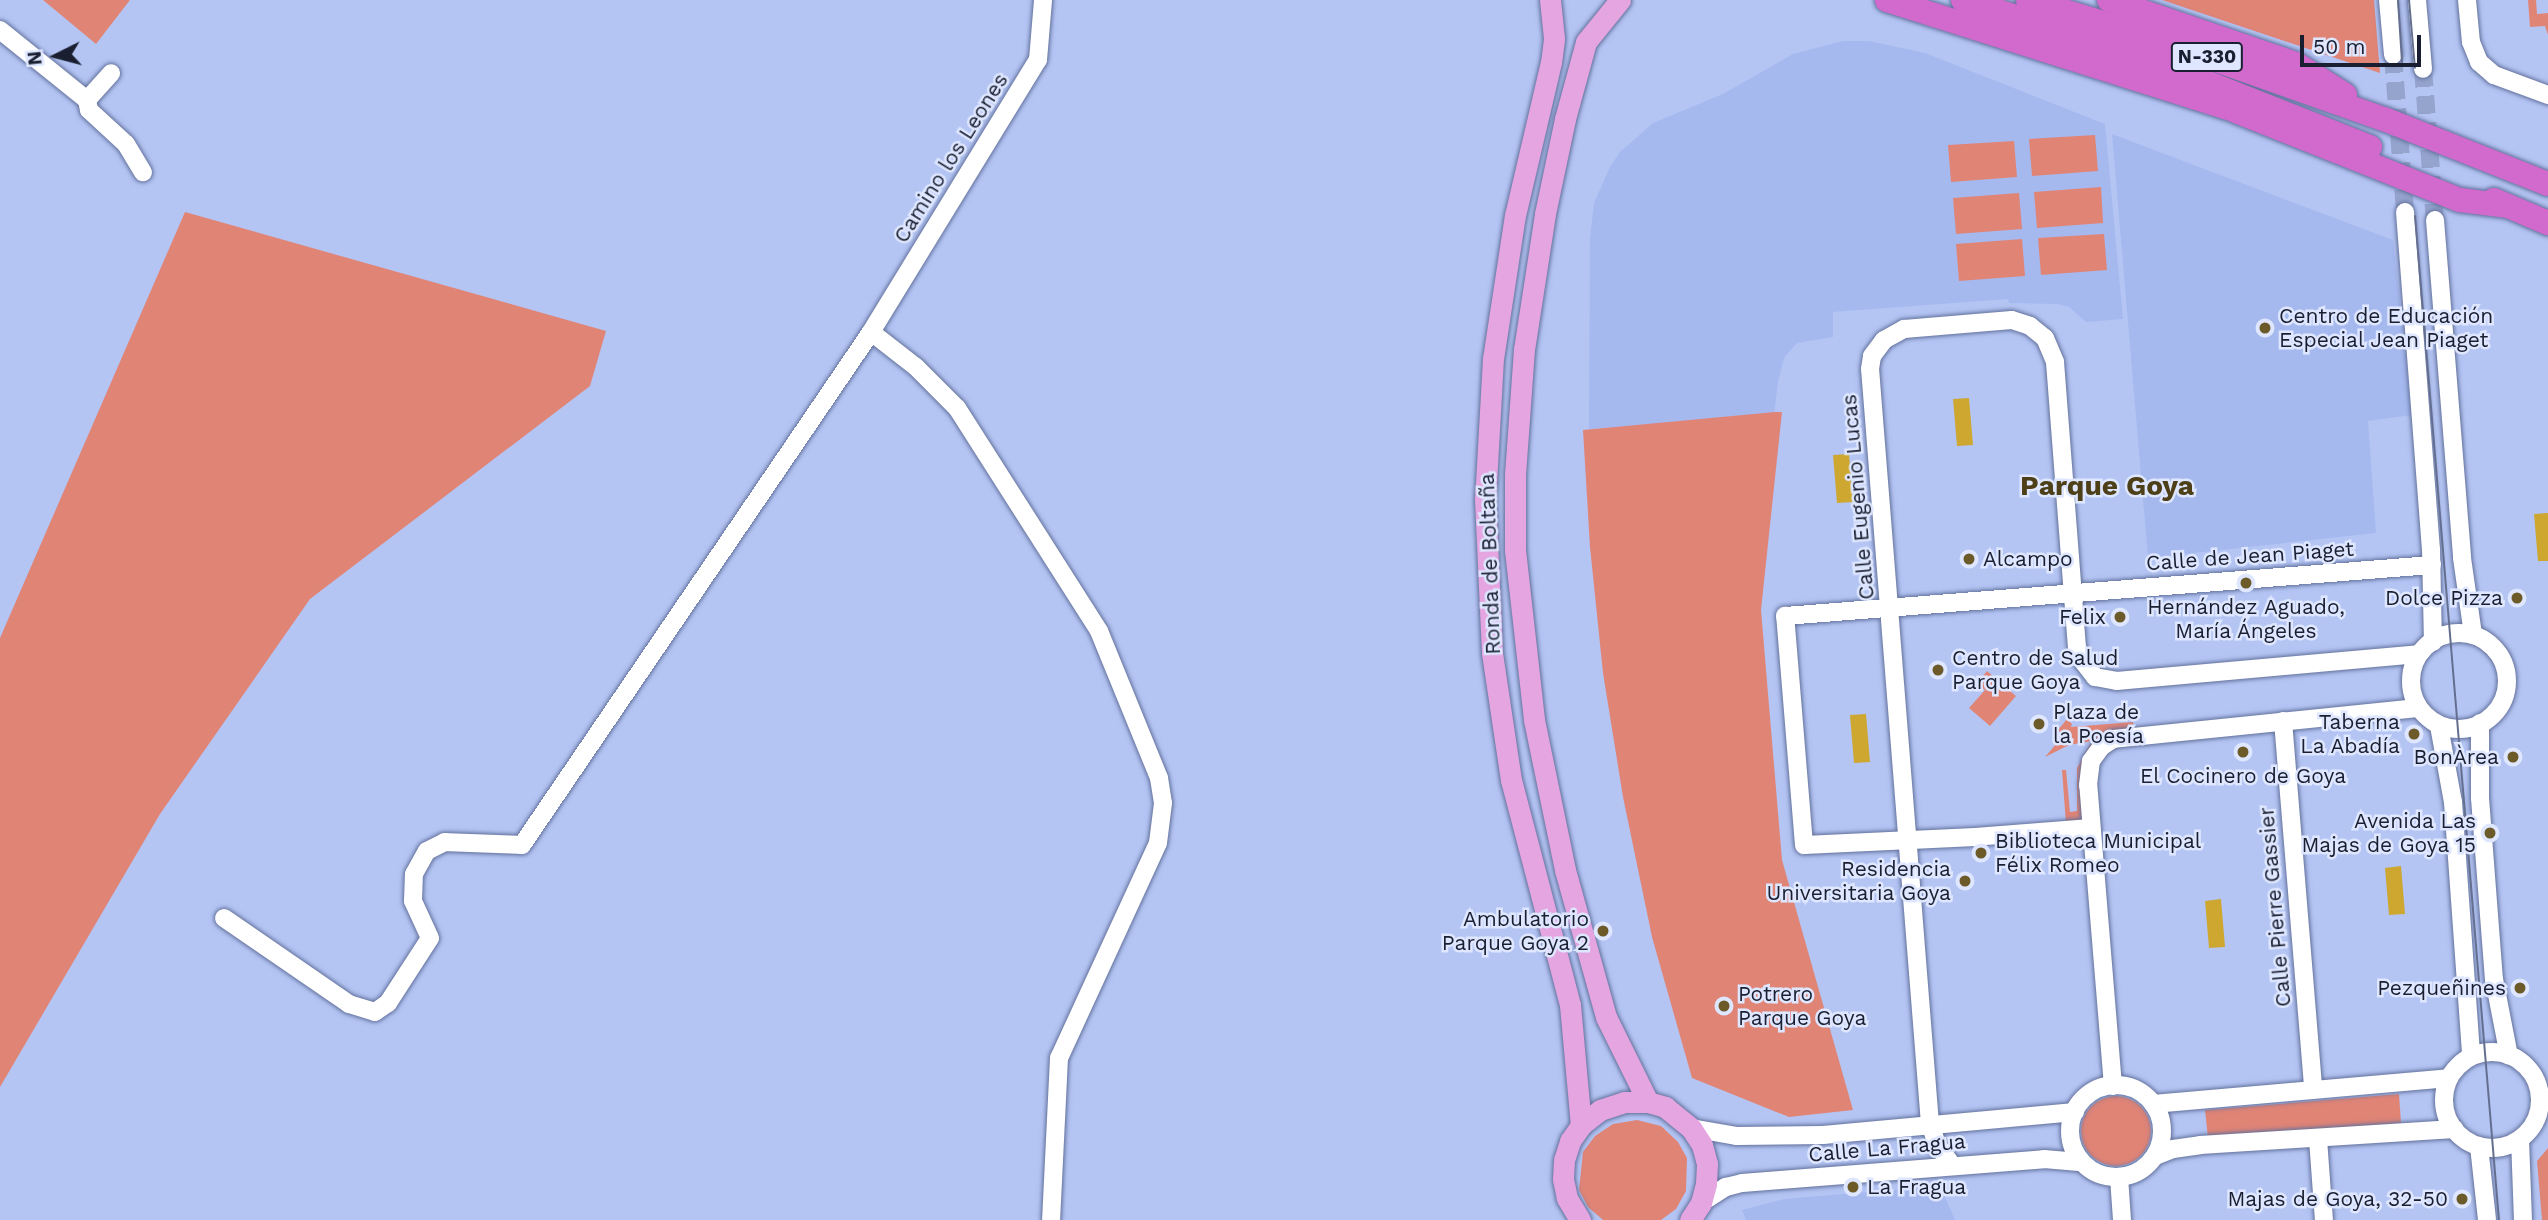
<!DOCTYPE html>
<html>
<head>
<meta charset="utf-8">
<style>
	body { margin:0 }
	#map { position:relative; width:2548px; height:1220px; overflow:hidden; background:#b4c5f4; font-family:"Work Sans",sans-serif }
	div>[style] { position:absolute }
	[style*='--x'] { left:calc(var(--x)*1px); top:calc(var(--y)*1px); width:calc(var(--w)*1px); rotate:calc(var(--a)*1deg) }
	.built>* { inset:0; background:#a6b9ef }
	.green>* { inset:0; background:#e08476 }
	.round { border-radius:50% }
	.water>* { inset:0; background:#cea730 }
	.minor-tunnel>* { height:18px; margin-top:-9px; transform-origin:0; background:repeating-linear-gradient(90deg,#95a4cd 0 18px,transparent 0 27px) }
	.roads { filter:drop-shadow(0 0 2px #63719c) drop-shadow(0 0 2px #63719c) }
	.minor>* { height:18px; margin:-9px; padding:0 9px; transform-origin:9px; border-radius:9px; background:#fff }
	.minor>.ring { margin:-9px; padding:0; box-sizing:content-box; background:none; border:18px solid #fff; border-radius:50% }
	.major>* { height:21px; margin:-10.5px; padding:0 10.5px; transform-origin:10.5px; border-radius:10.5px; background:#e4a5e0 }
	.highway>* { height:24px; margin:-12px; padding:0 12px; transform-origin:12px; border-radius:12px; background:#d269cc }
	.tram>* { height:2px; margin:-1px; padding:0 1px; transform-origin:1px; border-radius:1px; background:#646f90 }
	.dots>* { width:19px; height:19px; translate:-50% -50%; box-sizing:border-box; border:4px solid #dee7ff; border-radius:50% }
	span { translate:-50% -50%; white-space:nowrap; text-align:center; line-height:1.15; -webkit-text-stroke:5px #dee7ff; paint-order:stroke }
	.shield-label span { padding:2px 5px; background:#dee7ff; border:2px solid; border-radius:5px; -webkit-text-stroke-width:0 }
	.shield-label { font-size:19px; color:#191f31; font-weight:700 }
	.street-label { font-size:21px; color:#191f31 }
	.poi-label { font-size:21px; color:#191f31 }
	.left { translate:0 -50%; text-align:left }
	.right { translate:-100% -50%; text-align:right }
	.district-label { font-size:28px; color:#4d3f17; font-weight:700 }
	.north { position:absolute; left:21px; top:21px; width:70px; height:70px; -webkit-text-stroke:5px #dee7ff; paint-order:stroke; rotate:264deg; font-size:19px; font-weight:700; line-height:28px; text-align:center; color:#191f31 }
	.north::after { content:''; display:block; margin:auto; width:24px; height:32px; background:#191f31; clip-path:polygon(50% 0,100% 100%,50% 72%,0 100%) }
	.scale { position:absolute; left:2300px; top:35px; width:121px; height:32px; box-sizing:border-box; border:4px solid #191f31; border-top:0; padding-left:9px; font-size:21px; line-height:24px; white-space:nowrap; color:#191f31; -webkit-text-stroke:5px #dee7ff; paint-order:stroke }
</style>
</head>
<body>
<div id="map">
	<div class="built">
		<div style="clip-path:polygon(1843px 41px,1869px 41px,1925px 53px,2105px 124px,2123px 319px,2086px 322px,2069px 307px,2057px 304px,2009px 303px,2008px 299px,1833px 312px,1833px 337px,1797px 343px,1784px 358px,1778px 382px,1774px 415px,1589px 429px,1590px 238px,1594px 203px,1610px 167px,1620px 152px,1653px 123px,1723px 94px,1793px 54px)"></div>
		<div style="clip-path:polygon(2112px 134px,2393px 240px,2412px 415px,2368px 421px,2376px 533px,2148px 558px)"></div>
		<div style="clip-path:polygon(1940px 1186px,1955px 1220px,1746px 1220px,1742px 1210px,1784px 1199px)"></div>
	</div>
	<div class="green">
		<div style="clip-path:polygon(43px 0,130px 0,96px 44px)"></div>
		<div style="clip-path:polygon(2162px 0,2374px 0,2380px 73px)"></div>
		<div style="clip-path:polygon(2528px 0,2536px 0,2537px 14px,2548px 13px,2548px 35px,2545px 26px,2530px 27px)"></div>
		<div style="clip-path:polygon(2095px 135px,2098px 171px,2032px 176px,2029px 139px)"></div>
		<div style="clip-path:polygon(2014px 141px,2017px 177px,1951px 182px,1948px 145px)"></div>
		<div style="clip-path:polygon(2101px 187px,2103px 223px,2037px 228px,2034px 192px)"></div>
		<div style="clip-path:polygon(2019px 193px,2022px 229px,1956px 234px,1953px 198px)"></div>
		<div style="clip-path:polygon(185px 212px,606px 331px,590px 386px,310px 599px,160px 814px,0 1087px,0 638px)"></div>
		<div style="clip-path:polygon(2104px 234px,2107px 270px,2041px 275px,2038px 238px)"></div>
		<div style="clip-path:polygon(2022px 239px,2025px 276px,1959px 281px,1956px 244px)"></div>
		<div style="clip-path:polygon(1775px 412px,1782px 412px,1761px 610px,1782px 860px,1853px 1110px,1789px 1117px,1692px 1078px,1652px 937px,1623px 797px,1603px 673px,1590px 547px,1583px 430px)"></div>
		<div style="clip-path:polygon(1987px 671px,2016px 696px,1990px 726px,1969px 708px,1985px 690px,1977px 683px)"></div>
		<div style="clip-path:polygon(2067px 719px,2072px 724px,2071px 727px,2133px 722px,2134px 728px,2120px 730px,2083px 761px,2080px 777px,2083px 823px,2066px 824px,2062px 770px,2066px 770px,2070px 812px,2077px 811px,2077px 768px,2092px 741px,2069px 745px,2045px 757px,2063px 736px,2058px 730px)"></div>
		<div style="clip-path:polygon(2399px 1094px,2401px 1123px,2208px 1138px,2205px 1110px)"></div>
		<div class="round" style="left:2081px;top:1096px;width:70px;height:70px"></div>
		<div style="clip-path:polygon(1637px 1120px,1661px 1126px,1678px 1142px,1687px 1158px,1686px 1191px,1676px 1209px,1661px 1220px,1603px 1220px,1588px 1207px,1579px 1190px,1583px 1152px,1595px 1136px,1613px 1124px)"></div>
		<div style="clip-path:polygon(2548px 1148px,2548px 1220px,2542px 1220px,2537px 1161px)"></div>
	</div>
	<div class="water">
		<div style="clip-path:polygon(1969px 398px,1973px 445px,1957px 446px,1953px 399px)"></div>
		<div style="clip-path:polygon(1849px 454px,1853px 502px,1837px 503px,1833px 455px)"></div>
		<div style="clip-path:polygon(2548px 513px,2548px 561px,2538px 561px,2534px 514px)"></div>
		<div style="clip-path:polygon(1866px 714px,1870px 762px,1854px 763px,1850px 715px)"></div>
		<div style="clip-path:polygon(2401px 866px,2405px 914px,2389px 915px,2385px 868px)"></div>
		<div style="clip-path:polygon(2221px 899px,2225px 947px,2209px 948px,2205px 901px)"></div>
	</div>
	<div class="minor-tunnel">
		<div style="--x:2393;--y:55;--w:157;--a:85.6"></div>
		<div style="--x:2423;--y:69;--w:151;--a:85.5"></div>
	</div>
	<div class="roads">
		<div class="minor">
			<div style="--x:2388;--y:0;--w:55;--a:84.8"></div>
			<div style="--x:2417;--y:0;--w:69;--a:85"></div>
			<div style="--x:2467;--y:0;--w:42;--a:84.6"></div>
			<div style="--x:2471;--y:42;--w:22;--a:68"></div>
			<div style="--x:2479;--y:62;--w:20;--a:41"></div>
			<div style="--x:2494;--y:75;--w:58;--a:20.3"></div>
			<div style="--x:0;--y:30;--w:112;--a:38.8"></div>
			<div style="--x:87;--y:100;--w:36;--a:-48"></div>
			<div style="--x:87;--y:100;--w:10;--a:79"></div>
			<div style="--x:89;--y:110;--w:50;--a:42.6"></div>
			<div style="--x:126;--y:144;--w:33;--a:59"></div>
			<div style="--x:2405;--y:212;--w:338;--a:85.6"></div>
			<div style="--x:2431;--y:549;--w:93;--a:88.8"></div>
			<div style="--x:2435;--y:220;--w:339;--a:85.4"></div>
			<div style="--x:2462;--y:558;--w:77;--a:81.8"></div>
			<div style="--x:871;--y:332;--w:57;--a:37.9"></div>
			<div style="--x:916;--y:367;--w:58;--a:45"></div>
			<div style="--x:957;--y:408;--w:264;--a:57.5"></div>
			<div style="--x:1099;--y:631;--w:159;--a:67.8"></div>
			<div style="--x:1159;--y:778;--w:25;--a:81"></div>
			<div style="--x:1163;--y:803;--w:40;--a:97.1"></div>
			<div style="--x:1158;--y:843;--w:237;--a:114.7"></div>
			<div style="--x:1059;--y:1058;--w:162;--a:92.8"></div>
			<div class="ring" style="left:2411px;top:633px;width:78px;height:78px"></div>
			<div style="--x:2283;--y:721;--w:369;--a:85.3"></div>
			<div style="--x:2480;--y:723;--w:75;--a:90"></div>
			<div style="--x:2480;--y:798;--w:182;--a:85.6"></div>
			<div style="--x:2494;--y:979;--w:78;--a:79"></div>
			<div style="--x:2439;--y:726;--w:77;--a:79.6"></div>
			<div style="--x:2453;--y:802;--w:255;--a:85.9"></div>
			<div style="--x:2091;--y:828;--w:116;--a:175.6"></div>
			<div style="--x:1975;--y:837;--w:171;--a:177.3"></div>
			<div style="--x:1804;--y:845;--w:230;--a:-94.7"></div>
			<div style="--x:1785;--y:616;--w:649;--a:-4.51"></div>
			<div style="--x:224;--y:918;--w:152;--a:34.5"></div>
			<div style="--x:349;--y:1004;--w:27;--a:17"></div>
			<div style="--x:375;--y:1012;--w:16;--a:-35"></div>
			<div style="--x:388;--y:1003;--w:77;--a:-57.1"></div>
			<div style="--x:430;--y:938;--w:41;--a:-114.7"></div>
			<div style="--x:413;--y:901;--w:27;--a:-88"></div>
			<div style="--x:414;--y:874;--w:26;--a:-61"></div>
			<div style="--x:427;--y:851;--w:20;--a:-27"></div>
			<div style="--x:445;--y:842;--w:77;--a:2.2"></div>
			<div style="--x:522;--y:845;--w:620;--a:-55.77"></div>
			<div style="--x:871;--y:332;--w:319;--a:-58.5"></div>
			<div style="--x:1038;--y:60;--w:60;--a:-85.2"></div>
			<div class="ring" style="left:2444px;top:1052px;width:78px;height:78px"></div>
			<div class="ring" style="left:2070px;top:1085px;width:74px;height:74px"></div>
			<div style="--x:2113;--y:1086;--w:302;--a:-94.7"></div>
			<div style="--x:2088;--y:785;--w:24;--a:-83"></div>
			<div style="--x:2091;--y:761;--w:17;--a:-54"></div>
			<div style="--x:2101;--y:747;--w:14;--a:-34"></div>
			<div style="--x:2113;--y:739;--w:307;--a:-5.8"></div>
			<div style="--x:2153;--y:1104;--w:297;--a:-5"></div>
			<div style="--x:1691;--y:1128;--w:47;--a:9.9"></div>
			<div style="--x:1737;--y:1136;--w:86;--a:-0.7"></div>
			<div style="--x:1823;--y:1135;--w:253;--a:-5.2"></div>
			<div style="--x:2318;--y:1139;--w:81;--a:85.8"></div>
			<div style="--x:2520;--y:1139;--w:81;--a:87.9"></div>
			<div style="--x:2479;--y:1146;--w:74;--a:83.8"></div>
			<div style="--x:2155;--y:1156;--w:19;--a:-21"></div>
			<div style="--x:2173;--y:1149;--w:27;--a:-8"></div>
			<div style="--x:2200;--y:1145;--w:255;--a:-3.6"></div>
			<div style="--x:1952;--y:1165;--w:25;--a:-127"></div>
			<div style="--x:1937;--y:1145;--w:22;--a:-108"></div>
			<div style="--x:1930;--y:1124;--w:757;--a:-94.54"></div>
			<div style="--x:1870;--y:369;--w:13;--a:-81"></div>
			<div style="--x:1872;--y:356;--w:20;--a:-53"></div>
			<div style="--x:1884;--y:340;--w:23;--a:-29"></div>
			<div style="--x:1904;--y:329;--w:108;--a:-4.8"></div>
			<div style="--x:2012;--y:320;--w:19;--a:18"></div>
			<div style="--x:2030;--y:326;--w:19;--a:39"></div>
			<div style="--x:2045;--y:338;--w:26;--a:67"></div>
			<div style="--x:2055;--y:362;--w:286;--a:85.6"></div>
			<div style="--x:2077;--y:647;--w:13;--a:72"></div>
			<div style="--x:2081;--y:659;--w:23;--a:52"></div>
			<div style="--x:2095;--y:677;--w:22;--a:10"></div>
			<div style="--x:2117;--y:681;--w:302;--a:-5.1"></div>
			<div style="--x:2119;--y:1177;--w:43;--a:86"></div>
			<div style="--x:1701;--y:1203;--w:30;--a:-33"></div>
			<div style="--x:1726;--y:1187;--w:16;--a:-14"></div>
			<div style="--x:1742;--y:1183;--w:303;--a:-4.5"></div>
			<div style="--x:2044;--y:1159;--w:38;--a:5"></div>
		</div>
		<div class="major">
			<div style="--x:1550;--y:0;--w:39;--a:84"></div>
			<div style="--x:1554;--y:39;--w:23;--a:97"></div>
			<div style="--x:1551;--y:62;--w:157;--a:103.2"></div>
			<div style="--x:1515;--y:215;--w:145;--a:98.7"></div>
			<div style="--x:1493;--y:358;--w:141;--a:93.2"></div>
			<div style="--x:1485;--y:499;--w:154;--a:87.4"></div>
			<div style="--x:1492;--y:653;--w:128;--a:81.5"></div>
			<div style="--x:1511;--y:780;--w:233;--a:75.3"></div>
			<div style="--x:1570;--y:1005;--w:121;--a:84.8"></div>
			<div style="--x:1620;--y:0;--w:54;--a:129"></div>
			<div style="--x:1586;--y:42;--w:80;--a:105.3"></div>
			<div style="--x:1565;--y:119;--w:97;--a:101.9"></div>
			<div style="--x:1545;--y:214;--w:137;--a:98.8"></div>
			<div style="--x:1524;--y:349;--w:125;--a:94.1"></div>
			<div style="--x:1515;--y:474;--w:76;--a:90"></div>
			<div style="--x:1515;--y:550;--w:171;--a:83.6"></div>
			<div style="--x:1534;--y:720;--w:153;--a:78.3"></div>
			<div style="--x:1565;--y:870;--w:153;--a:74.4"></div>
			<div style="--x:1606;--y:1017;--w:95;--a:63.7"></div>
			<div style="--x:1580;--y:1220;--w:26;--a:-121"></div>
			<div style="--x:1567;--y:1198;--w:19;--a:-102"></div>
			<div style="--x:1563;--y:1179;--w:19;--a:-87"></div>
			<div style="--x:1564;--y:1160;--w:20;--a:-72"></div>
			<div style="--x:1570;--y:1141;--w:19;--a:-55"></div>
			<div style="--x:1581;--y:1125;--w:24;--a:-38"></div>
			<div style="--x:1600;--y:1110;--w:25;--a:-18"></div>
			<div style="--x:1624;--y:1102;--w:24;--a:0"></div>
			<div style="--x:1648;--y:1102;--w:18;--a:16"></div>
			<div style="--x:1665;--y:1107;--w:33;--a:39"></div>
			<div style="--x:1691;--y:1128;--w:20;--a:57"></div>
			<div style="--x:1702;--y:1145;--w:20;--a:75"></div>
			<div style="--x:1707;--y:1164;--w:20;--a:93"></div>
			<div style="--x:1706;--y:1184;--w:20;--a:105"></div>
			<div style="--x:1701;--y:1203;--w:20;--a:123"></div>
		</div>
		<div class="highway">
			<div style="--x:1887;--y:0;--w:366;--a:17.6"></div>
			<div style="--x:2236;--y:111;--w:241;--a:21.7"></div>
			<div style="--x:2460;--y:200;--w:47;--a:7.3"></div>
			<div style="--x:1963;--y:0;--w:191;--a:17.7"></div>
			<div style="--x:2145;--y:58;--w:242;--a:21.6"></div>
			<div style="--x:2028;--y:0;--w:140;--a:17"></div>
			<div style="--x:2162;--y:41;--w:235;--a:19.4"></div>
			<div style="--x:2384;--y:119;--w:176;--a:21.6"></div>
			<div style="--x:2109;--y:0;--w:198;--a:18.9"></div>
			<div style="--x:2296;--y:64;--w:58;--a:32.3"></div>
			<div style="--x:2494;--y:200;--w:59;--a:23.1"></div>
		</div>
	</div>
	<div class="tram">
		<div style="--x:2398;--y:0;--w:62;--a:86.3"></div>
		<div style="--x:2409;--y:0;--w:68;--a:85"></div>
		<div style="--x:2415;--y:216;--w:1008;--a:85.22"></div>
	</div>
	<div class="dots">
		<div style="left:2265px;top:328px;background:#6c5a28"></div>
		<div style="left:1969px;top:559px;background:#6c5a28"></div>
		<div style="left:2246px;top:583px;background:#6c5a28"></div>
		<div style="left:2517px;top:598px;background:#6c5a28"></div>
		<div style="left:2120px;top:617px;background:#6c5a28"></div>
		<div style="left:1938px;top:670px;background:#6c5a28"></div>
		<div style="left:2039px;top:724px;background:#6c5a28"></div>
		<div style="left:2414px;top:734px;background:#6c5a28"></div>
		<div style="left:2243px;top:752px;background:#6c5a28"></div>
		<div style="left:2513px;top:757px;background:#6c5a28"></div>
		<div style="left:2490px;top:833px;background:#6c5a28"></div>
		<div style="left:1981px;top:853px;background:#6c5a28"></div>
		<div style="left:1965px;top:881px;background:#6c5a28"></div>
		<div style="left:1603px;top:931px;background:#6c5a28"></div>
		<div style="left:2520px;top:988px;background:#6c5a28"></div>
		<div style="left:1724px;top:1006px;background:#6c5a28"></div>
		<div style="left:1853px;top:1187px;background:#6c5a28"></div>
		<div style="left:2462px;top:1199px;background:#6c5a28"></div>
	</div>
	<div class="shield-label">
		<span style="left:2207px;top:57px">N-330</span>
	</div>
	<div class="street-label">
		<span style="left:951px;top:158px;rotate:-58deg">Camino los Leones</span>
		<span style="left:1858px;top:497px;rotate:-95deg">Calle Eugenio Lucas</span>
		<span style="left:2250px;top:556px;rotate:-4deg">Calle de Jean Piaget</span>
		<span style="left:1490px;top:564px;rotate:-92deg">Ronda de Boltaña</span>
		<span style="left:2275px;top:907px;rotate:-95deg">Calle Pierre Gassier</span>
		<span style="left:1887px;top:1148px;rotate:-5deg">Calle La Fragua</span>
	</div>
	<div class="poi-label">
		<span class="left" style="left:2279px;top:328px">Centro de Educación<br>Especial Jean Piaget</span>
		<span class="left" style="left:1983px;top:559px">Alcampo</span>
		<span class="right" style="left:2503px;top:598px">Dolce Pizza</span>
		<span style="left:2246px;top:619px">Hernández Aguado,<br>María Ángeles</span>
		<span class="right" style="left:2106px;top:617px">Felix</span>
		<span class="left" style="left:1952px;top:670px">Centro de Salud<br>Parque Goya</span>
		<span class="left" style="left:2053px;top:724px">Plaza de<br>la Poesía</span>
		<span class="right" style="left:2400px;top:734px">Taberna<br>La Abadía</span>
		<span class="right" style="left:2499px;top:757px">BonÀrea</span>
		<span style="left:2243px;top:776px">El Cocinero de Goya</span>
		<span class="right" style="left:2476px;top:833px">Avenida Las<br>Majas de Goya 15</span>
		<span class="left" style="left:1995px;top:853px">Biblioteca Municipal<br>Félix Romeo</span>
		<span class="right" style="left:1951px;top:881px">Residencia<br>Universitaria Goya</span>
		<span class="right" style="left:1589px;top:931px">Ambulatorio<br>Parque Goya 2</span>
		<span class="right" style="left:2506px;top:988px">Pezqueñines</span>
		<span class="left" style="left:1738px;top:1006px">Potrero<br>Parque Goya</span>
		<span class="left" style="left:1867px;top:1187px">La Fragua</span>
		<span class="right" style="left:2448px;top:1199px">Majas de Goya, 32-50</span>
	</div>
	<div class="district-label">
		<span style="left:2107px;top:486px">Parque Goya</span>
	</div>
	<div class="north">N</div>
	<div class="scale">50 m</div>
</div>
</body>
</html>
